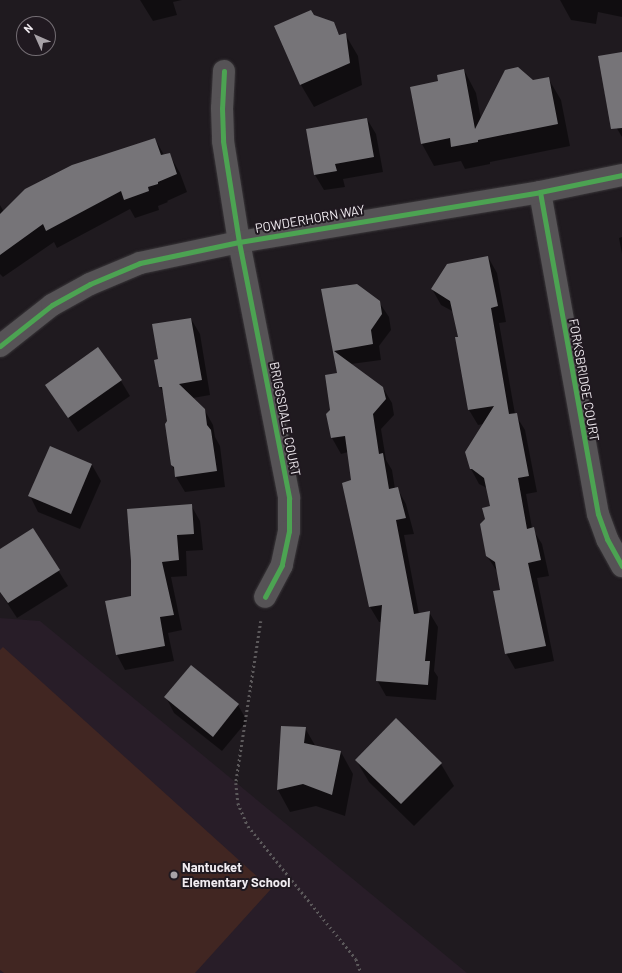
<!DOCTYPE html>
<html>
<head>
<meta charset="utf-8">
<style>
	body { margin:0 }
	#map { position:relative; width:622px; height:973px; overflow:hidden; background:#1f1a1f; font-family:Barlow,sans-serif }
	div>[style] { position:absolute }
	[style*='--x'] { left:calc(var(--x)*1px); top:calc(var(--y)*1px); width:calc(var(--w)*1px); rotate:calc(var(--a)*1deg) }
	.built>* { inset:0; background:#281d28 }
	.green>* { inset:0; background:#412622 }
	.shadow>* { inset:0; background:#0007 }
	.building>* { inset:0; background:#767478 }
	.path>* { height:2.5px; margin-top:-1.25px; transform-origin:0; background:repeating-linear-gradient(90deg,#5c595b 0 2px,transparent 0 5px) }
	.roads { filter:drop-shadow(0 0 1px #3a373a) drop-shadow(0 0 1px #3a373a) }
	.minor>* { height:22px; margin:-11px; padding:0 11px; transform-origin:11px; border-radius:11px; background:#565356 }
	.cycleway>* { height:5px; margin:-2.5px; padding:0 2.5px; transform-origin:2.5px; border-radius:2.5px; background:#4ca352 }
	.dots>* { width:11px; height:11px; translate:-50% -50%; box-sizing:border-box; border:2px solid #201920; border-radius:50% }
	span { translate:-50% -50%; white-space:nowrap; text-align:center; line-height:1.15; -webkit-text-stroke:4px #201920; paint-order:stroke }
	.street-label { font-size:13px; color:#f0ebf0 }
	.poi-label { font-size:13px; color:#f0ebf0; font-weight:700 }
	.left { translate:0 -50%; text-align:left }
	.north { position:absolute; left:16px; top:16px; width:40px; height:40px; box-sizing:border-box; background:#201920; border:1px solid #736d73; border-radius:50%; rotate:315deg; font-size:11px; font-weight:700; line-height:16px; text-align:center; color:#f0ebf0 }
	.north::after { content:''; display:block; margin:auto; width:14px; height:18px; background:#a7a2a7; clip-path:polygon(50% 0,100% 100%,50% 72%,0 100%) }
</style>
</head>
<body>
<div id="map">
	<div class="built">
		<div style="clip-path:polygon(0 618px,40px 621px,467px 973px,0 973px)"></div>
	</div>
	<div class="green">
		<div style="clip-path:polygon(3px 647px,271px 889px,195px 973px,4px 973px,0 970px,0 650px)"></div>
	</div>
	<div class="shadow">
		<div style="clip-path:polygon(140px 0,182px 0,173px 2px,177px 15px,153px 21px)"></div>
		<div style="clip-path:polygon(560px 0,622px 0,622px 17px,598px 12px,596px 24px,571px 20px)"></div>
		<div style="clip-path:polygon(314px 17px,333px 23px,340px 36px,345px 34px,358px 56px,362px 85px,314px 107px,301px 85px,276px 27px)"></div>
		<div style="clip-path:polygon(622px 53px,622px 137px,609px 115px)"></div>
		<div style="clip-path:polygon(464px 70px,476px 93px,481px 119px,533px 81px,548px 78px,561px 100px,570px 146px,490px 162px,490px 164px,465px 169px,461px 161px,434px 166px,422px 144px,411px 88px,439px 82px)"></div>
		<div style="clip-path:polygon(367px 119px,376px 134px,383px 172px,343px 179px,345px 187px,324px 190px,315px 175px,307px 130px)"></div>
		<div style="clip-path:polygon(155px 139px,164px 155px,169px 154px,180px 173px,187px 192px,167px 201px,168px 202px,158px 206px,159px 210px,135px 218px,130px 209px,57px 248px,54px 242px,3px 277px,0 274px,0 205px,4px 212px)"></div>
		<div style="clip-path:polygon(622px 237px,622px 254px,619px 238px)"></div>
		<div style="clip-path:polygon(488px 257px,497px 273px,506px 322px,499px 323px,515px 414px,525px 430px,537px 492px,526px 494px,532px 528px,542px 544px,549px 576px,537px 578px,554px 661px,515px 669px,506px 653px,501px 591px,498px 573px,487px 556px,486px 519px,491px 507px,487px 488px,479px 484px,471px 469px,483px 424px,478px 425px,469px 410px,454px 312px,441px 305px,432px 289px)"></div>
		<div style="clip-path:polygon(322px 290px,379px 302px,389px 317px,391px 330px,379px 346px,381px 360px,351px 364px,383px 388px,392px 403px,394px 415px,381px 429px,386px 460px,392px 470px,395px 489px,397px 488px,406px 504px,414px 534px,404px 535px,419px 614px,429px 612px,438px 627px,434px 671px,438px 677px,436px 700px,386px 696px,377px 680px,382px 622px,379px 622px,370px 607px,348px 452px,341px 454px,332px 438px,327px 414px,331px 410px,338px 374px)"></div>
		<div style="clip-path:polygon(191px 319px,200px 334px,210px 395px,193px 398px,204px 409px,213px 425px,215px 437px,220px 446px,225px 487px,185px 492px,176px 477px,172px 464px,165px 396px,160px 387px,155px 361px,159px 360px)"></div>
		<div style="clip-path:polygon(121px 381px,130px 396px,78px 432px,47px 385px)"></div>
		<div style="clip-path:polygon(51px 448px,92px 465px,101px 481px,80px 529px,38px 512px,30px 496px)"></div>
		<div style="clip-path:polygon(191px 505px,200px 521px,203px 550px,186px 551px,187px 576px,171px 577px,182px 630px,168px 633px,174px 661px,125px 670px,117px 655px,132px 597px)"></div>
		<div style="clip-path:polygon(32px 529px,68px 586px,17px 618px,0 592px,0 550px)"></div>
		<div style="clip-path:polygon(196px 670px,238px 705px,247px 721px,222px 751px,174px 713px,166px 697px)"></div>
		<div style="clip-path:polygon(305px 728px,316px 747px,341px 752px,353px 774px,345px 816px,316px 806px,290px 812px,278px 790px)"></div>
		<div style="clip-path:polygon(356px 760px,441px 764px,454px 786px,414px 826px,369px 782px)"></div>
	</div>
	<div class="building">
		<div style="clip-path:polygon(311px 10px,314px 15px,334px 22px,339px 35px,346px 33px,350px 63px,300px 85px,274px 26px)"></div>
		<div style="clip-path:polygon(622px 52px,622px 128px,611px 129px,598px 56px)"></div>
		<div style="clip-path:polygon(518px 67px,533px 80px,549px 77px,558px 124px,478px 140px,478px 142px,451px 147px,450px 138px,421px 144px,410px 87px,438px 81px,437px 75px,464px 69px,475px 129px,505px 70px)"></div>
		<div style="clip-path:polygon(367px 118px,374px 157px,335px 164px,337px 171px,314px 175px,306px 129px)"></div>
		<div style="clip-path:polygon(155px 138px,161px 155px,170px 153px,177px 174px,158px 182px,158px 184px,148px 187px,149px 191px,124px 200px,121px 191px,46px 231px,43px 224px,0 255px,0 214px,25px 189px,72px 165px)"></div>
		<div style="clip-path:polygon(488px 256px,498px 306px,491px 308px,509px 414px,517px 413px,529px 476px,518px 478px,527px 529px,534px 527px,541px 560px,528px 563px,546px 646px,505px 654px,493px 591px,500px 590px,495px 562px,486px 556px,480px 524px,485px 519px,482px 508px,490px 506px,484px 478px,472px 469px,470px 469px,465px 452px,494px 406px,468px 410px,455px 337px,458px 337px,450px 301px,431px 289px,447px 264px)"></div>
		<div style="clip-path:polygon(357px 284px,380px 301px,382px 314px,371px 330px,373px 344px,334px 351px,383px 387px,386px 399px,373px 414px,379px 454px,383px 453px,389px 489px,398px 487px,406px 518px,396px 520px,414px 614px,430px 611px,425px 661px,430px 661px,428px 685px,376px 681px,382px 605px,369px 607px,342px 483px,351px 480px,345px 436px,331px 438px,326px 414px,330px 410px,325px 375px,337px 373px,321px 289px)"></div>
		<div style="clip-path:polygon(191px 318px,202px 380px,179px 384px,205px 409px,207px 425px,211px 430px,217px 471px,175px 477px,174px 467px,171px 465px,165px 424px,167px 421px,162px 387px,159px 387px,154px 360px,158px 359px,152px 324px)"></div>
		<div style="clip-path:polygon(98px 347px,122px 380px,68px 418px,45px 385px)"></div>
		<div style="clip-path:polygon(50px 446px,92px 464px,71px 514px,28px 496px)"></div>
		<div style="clip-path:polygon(192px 504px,194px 534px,177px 535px,179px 560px,162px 562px,174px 615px,160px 617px,165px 646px,116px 655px,105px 601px,131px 596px,131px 561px,127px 509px)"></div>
		<div style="clip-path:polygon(33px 528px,60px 570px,8px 603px,0 592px,0 549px)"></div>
		<div style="clip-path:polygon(191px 665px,239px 704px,213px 737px,164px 697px)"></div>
		<div style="clip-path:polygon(396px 718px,442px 763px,401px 804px,355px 760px)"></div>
		<div style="clip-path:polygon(281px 726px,306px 727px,304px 743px,341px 751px,332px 795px,303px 784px,277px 790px)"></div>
	</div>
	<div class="path">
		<div style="--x:261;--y:621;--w:164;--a:98.8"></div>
		<div style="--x:236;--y:783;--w:20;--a:84"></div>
		<div style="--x:238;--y:803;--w:25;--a:67"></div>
		<div style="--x:248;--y:826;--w:171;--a:50.9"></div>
		<div style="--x:356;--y:959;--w:15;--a:70"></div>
	</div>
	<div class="roads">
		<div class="minor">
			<div style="--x:224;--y:71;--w:37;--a:93"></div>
			<div style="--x:222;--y:108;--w:33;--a:88"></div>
			<div style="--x:223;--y:141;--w:102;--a:81"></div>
			<div style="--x:239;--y:242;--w:261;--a:78.9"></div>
			<div style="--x:289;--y:498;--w:33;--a:90"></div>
			<div style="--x:289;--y:531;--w:35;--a:102"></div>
			<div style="--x:282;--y:565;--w:36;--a:118"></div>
			<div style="--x:540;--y:192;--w:327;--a:79.8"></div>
			<div style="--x:598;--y:514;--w:27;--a:70"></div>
			<div style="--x:607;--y:539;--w:31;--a:61"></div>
			<div style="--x:0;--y:346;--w:66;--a:-38.3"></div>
			<div style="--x:52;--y:305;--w:43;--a:-28.9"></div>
			<div style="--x:90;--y:284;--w:54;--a:-22.8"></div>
			<div style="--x:140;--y:263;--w:101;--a:-12"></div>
			<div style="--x:239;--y:242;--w:305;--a:-9.4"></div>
			<div style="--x:540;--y:192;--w:84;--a:-11.7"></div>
		</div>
	</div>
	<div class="cycleway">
		<div style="--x:224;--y:71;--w:37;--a:93"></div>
		<div style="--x:222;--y:108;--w:33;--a:88"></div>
		<div style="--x:223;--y:141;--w:102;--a:81"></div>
		<div style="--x:239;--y:242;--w:261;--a:78.9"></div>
		<div style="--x:289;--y:498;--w:33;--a:90"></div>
		<div style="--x:289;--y:531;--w:35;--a:102"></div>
		<div style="--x:282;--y:565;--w:36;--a:118"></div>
		<div style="--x:540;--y:192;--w:327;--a:79.8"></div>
		<div style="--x:598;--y:514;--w:27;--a:70"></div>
		<div style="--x:607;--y:539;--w:31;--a:61"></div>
		<div style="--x:0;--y:346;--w:66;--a:-38.3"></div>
		<div style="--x:52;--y:305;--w:43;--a:-28.9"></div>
		<div style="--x:90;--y:284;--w:54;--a:-22.8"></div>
		<div style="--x:140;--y:263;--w:101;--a:-12"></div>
		<div style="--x:239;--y:242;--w:305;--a:-9.4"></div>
		<div style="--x:540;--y:192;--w:84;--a:-11.7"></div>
	</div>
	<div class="dots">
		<div style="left:174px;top:875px;background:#a7a2a7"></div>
	</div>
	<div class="street-label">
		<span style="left:310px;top:219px;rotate:-10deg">POWDERHORN WAY</span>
		<span style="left:584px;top:380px;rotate:80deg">FORKSBRIDGE COURT</span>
		<span style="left:285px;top:419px;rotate:79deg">BRIGGSDALE COURT</span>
	</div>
	<div class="poi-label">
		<span class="left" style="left:182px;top:875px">Nantucket<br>Elementary School</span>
	</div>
	<div class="north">N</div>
</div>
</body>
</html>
